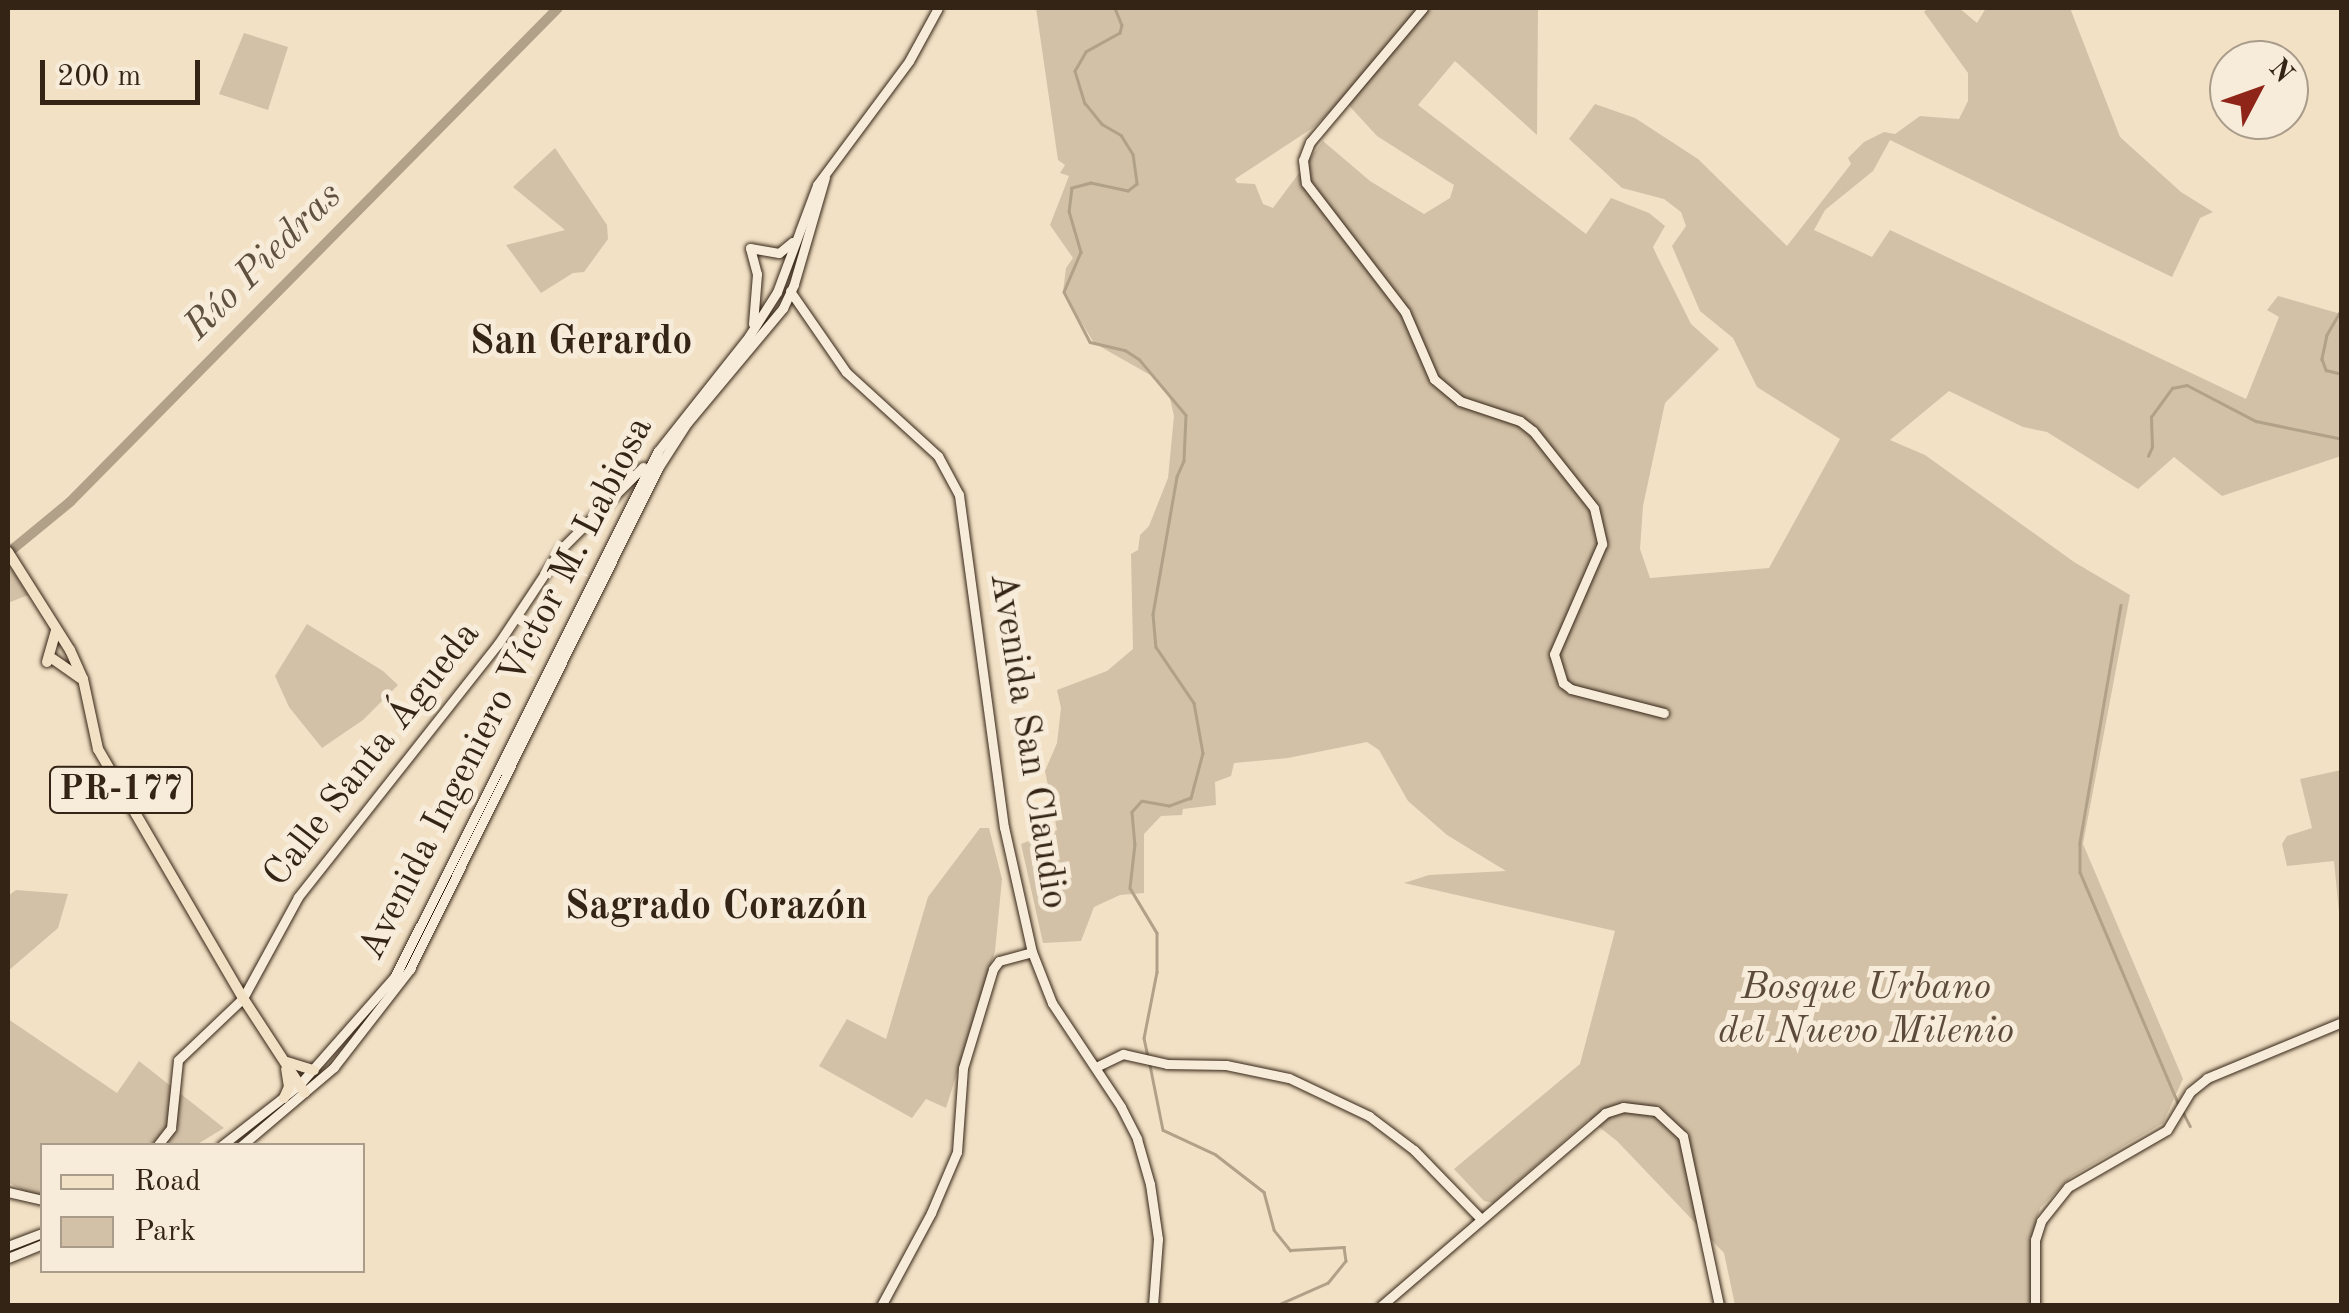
<!DOCTYPE html>
<html>
<head>
<meta charset="utf-8">
<style>
	body { margin:0 }
	#map { position:relative; width:2349px; height:1313px; overflow:hidden; background:#f2e1c5; font-family:"Old Standard TT",serif }
	div>[style] { position:absolute }
	[style*='--x'] { left:calc(var(--x)*1px); top:calc(var(--y)*1px); width:calc(var(--w)*1px); rotate:calc(var(--a)*1deg) }
	.green>* { inset:0; background:#d2c1a7 }
	.stream>* { height:2.5px; margin:-1.25px; padding:0 1.25px; transform-origin:1.25px; border-radius:1.25px; background:#b1a189 }
	.river>* { height:10px; margin:-5px; padding:0 5px; transform-origin:5px; border-radius:5px; background:#b1a189 }
	.roads { filter:drop-shadow(0 0 2px #342415) drop-shadow(0 0 2px #342415) }
	.secondary>* { height:9px; margin:-4.5px; padding:0 4.5px; transform-origin:4.5px; border-radius:4.5px; background:#f7ecd9 }
	.primary>* { height:10px; margin:-5px; padding:0 5px; transform-origin:5px; border-radius:5px; background:#f2e1c5 }
	span { translate:-50% -50%; white-space:nowrap; text-align:center; line-height:1.15; -webkit-text-stroke:10px #f7ecd9; paint-order:stroke }
	.shield-label span { padding:2px 8px; background:#f7ecd9; border:2px solid; border-radius:8px; -webkit-text-stroke-width:0 }
	.shield-label { font-size:35px; color:#342415; font-weight:700 }
	.street-label { font-size:38px; color:#342415 }
	.park-label { font-size:38px; color:#5c4b3a; font-style:italic }
	.water-label { font-size:40px; color:#60503e; font-style:italic }
	.neighbourhood-label { font-size:40px; color:#342415; font-weight:700 }
	.frame { position:absolute; inset:0; border:10px solid #342415; pointer-events:none }
	.legend { position:absolute; left:40px; top:1143px; width:325px; height:130px; box-sizing:border-box; background:#f7ecd9; border:2px solid #a99c8b; margin:0; padding:12px 18px; list-style:none; font-size:30px; color:#342415 }
	.legend li { display:flex; align-items:center; gap:20px; height:50px }
	.legend b { width:50px; border:2px solid #a99c8b }
	.north { position:absolute; left:2209px; top:40px; width:100px; height:100px; box-sizing:border-box; background:#f7ecd9; border:2px solid #a99c8b; border-radius:50%; rotate:49deg; font-size:28px; font-weight:700; line-height:40px; text-align:center; color:#342415 }
	.north::after { content:''; display:block; margin:auto; width:35px; height:45px; background:#8f2418; clip-path:polygon(50% 0,100% 100%,50% 72%,0 100%) }
	.scale { position:absolute; left:40px; top:60px; width:160px; height:45px; box-sizing:border-box; border:5px solid #342415; border-top:0; padding-left:12px; font-size:30px; line-height:35px; white-space:nowrap; color:#342415; -webkit-text-stroke:8px #f7ecd9; paint-order:stroke }
</style>
</head>
<body>
<div id="map">
	<div class="green">
		<div style="clip-path:polygon(evenodd,1036px 8px,1538px 8px,1537px 135px,1455px 61px,1418px 105px,1586px 234px,1611px 198px,1649px 213px,1665px 226px,1653px 247px,1657px 256px,1691px 324px,1719px 349px,1665px 403px,1643px 506px,1640px 549px,1650px 578px,1769px 568px,1840px 439px,1757px 387px,1733px 338px,1700px 311px,1672px 246px,1686px 226px,1681px 212px,1664px 199px,1622px 188px,1569px 139px,1595px 104px,1635px 118px,1698px 159px,1787px 246px,1851px 164px,1848px 158px,1864px 142px,1884px 132px,1895px 134px,1920px 116px,1959px 119px,1968px 101px,1968px 73px,1924px 12px,1928px 8px,1959px 8px,1977px 23px,1986px 8px,2070px 8px,2120px 137px,2181px 192px,2213px 212px,2200px 218px,2172px 277px,1890px 140px,1873px 171px,1825px 210px,1814px 230px,1872px 257px,1890px 230px,2246px 399px,2279px 317px,2267px 310px,2278px 296px,2341px 314px,2341px 456px,2222px 496px,2174px 457px,2138px 489px,2047px 432px,2023px 427px,1949px 391px,1890px 440px,1925px 455px,2074px 562px,2130px 595px,2083px 844px,2183px 1079px,2163px 1123px,2071px 1177px,2040px 1208px,2031px 1240px,2031px 1305px,1735px 1305px,1724px 1253px,1617px 1141px,1589px 1119px,1493px 1203px,1484px 1201px,1454px 1169px,1580px 1064px,1615px 931px,1404px 883px,1429px 875px,1506px 871px,1447px 835px,1408px 801px,1379px 750px,1367px 742px,1288px 758px,1234px 763px,1231px 776px,1215px 782px,1216px 805px,1183px 809px,1182px 815px,1161px 816px,1144px 834px,1144px 893px,1120px 895px,1094px 907px,1081px 941px,1043px 943px,1021px 844px,1057px 830px,1045px 771px,1057px 743px,1061px 708px,1057px 690px,1107px 671px,1133px 649px,1131px 554px,1138px 550px,1140px 535px,1149px 526px,1168px 478px,1174px 416px,1169px 394px,1152px 376px,1094px 343px,1063px 292px,1066px 268px,1073px 258px,1050px 225px,1069px 176px,1060px 173px,1065px 165px,1058px 160px,1036px 8px,1343px 99px,1377px 136px,1454px 185px,1450px 198px,1424px 214px,1370px 181px,1323px 141px,1273px 208px,1263px 204px,1255px 184px,1237px 183px,1235px 179px,1314px 127px,1343px 99px)"></div>
		<div style="clip-path:polygon(244px 33px,288px 47px,268px 110px,219px 94px)"></div>
		<div style="clip-path:polygon(555px 148px,607px 225px,608px 239px,584px 272px,573px 273px,541px 293px,506px 245px,565px 230px,513px 187px)"></div>
		<div style="clip-path:polygon(8px 563px,28px 595px,8px 603px)"></div>
		<div style="clip-path:polygon(307px 624px,383px 671px,398px 685px,363px 720px,322px 748px,289px 707px,275px 676px)"></div>
		<div style="clip-path:polygon(2341px 770px,2342px 923px,2340px 923px,2334px 861px,2287px 866px,2282px 844px,2287px 836px,2312px 828px,2300px 779px)"></div>
		<div style="clip-path:polygon(980px 828px,989px 828px,1002px 879px,995px 951px,946px 1108px,926px 1099px,912px 1118px,819px 1066px,847px 1019px,886px 1039px,928px 897px)"></div>
		<div style="clip-path:polygon(16px 890px,68px 894px,58px 928px,8px 971px,8px 896px)"></div>
		<div style="clip-path:polygon(8px 1019px,117px 1093px,139px 1061px,224px 1128px,196px 1145px,42px 1146px,42px 1201px,8px 1182px)"></div>
	</div>
	<div class="stream">
		<div style="--x:1115;--y:8;--w:18;--a:68"></div>
		<div style="--x:1122;--y:25;--w:8;--a:104"></div>
		<div style="--x:1120;--y:33;--w:39;--a:151"></div>
		<div style="--x:1086;--y:52;--w:22;--a:120"></div>
		<div style="--x:1075;--y:71;--w:34;--a:73"></div>
		<div style="--x:1085;--y:103;--w:27;--a:51"></div>
		<div style="--x:1102;--y:124;--w:22;--a:30"></div>
		<div style="--x:1121;--y:135;--w:22;--a:58"></div>
		<div style="--x:1133;--y:154;--w:30;--a:82"></div>
		<div style="--x:1137;--y:184;--w:11;--a:142"></div>
		<div style="--x:1128;--y:191;--w:38;--a:-168"></div>
		<div style="--x:1091;--y:183;--w:20;--a:165"></div>
		<div style="--x:1072;--y:188;--w:23;--a:97"></div>
		<div style="--x:1069;--y:211;--w:43;--a:73.7"></div>
		<div style="--x:1081;--y:252;--w:43;--a:113"></div>
		<div style="--x:1064;--y:292;--w:56;--a:62.5"></div>
		<div style="--x:1090;--y:342;--w:36;--a:13"></div>
		<div style="--x:1125;--y:350;--w:17;--a:33"></div>
		<div style="--x:1139;--y:359;--w:73;--a:50"></div>
		<div style="--x:1186;--y:415;--w:46;--a:92.5"></div>
		<div style="--x:1184;--y:461;--w:17;--a:114"></div>
		<div style="--x:1177;--y:477;--w:139;--a:99.9"></div>
		<div style="--x:1153;--y:614;--w:33;--a:85"></div>
		<div style="--x:1156;--y:647;--w:68;--a:55.8"></div>
		<div style="--x:1194;--y:703;--w:51;--a:79.8"></div>
		<div style="--x:1203;--y:753;--w:47;--a:104.9"></div>
		<div style="--x:1191;--y:798;--w:23;--a:160"></div>
		<div style="--x:1169;--y:806;--w:27;--a:-170"></div>
		<div style="--x:1142;--y:801;--w:15;--a:132"></div>
		<div style="--x:1132;--y:812;--w:32;--a:85"></div>
		<div style="--x:1135;--y:844;--w:44;--a:96.5"></div>
		<div style="--x:1130;--y:888;--w:52;--a:59"></div>
		<div style="--x:1157;--y:933;--w:39;--a:90"></div>
		<div style="--x:1157;--y:972;--w:67;--a:101.1"></div>
		<div style="--x:1144;--y:1038;--w:19;--a:78"></div>
		<div style="--x:2342;--y:309;--w:30;--a:120"></div>
		<div style="--x:2327;--y:335;--w:25;--a:102"></div>
		<div style="--x:2322;--y:359;--w:12;--a:70"></div>
		<div style="--x:2326;--y:370;--w:16;--a:14"></div>
		<div style="--x:2148;--y:456;--w:10;--a:-66"></div>
		<div style="--x:2152;--y:447;--w:30;--a:-92"></div>
		<div style="--x:2151;--y:417;--w:36;--a:-54"></div>
		<div style="--x:2172;--y:388;--w:15;--a:-11"></div>
		<div style="--x:2187;--y:385;--w:78;--a:27.6"></div>
		<div style="--x:2256;--y:421;--w:88;--a:11.8"></div>
		<div style="--x:2121;--y:605;--w:242;--a:99.8"></div>
		<div style="--x:2080;--y:843;--w:29;--a:90"></div>
		<div style="--x:2080;--y:872;--w:251;--a:67"></div>
		<div style="--x:1150;--y:1065;--w:66;--a:78.7"></div>
		<div style="--x:1163;--y:1130;--w:57;--a:24.8"></div>
		<div style="--x:1215;--y:1154;--w:62;--a:37.8"></div>
		<div style="--x:1264;--y:1192;--w:39;--a:75"></div>
		<div style="--x:1274;--y:1230;--w:26;--a:51"></div>
		<div style="--x:1290;--y:1250;--w:54;--a:-3.2"></div>
		<div style="--x:1344;--y:1247;--w:14;--a:82"></div>
		<div style="--x:1346;--y:1261;--w:28;--a:129"></div>
		<div style="--x:1328;--y:1283;--w:57;--a:156.1"></div>
		<div style="--x:2182;--y:1110;--w:18;--a:63"></div>
	</div>
	<div class="river">
		<div style="--x:8;--y:553;--w:80;--a:-39.4"></div>
		<div style="--x:70;--y:502;--w:694;--a:-45.35"></div>
	</div>
	<div class="roads">
		<div class="secondary">
			<div style="--x:1423;--y:8;--w:175;--a:130.1"></div>
			<div style="--x:1310;--y:142;--w:19;--a:111"></div>
			<div style="--x:1303;--y:160;--w:23;--a:83"></div>
			<div style="--x:1306;--y:183;--w:163;--a:52.5"></div>
			<div style="--x:1405;--y:312;--w:73;--a:66.6"></div>
			<div style="--x:1434;--y:379;--w:34;--a:40"></div>
			<div style="--x:1460;--y:401;--w:63;--a:18.4"></div>
			<div style="--x:1520;--y:421;--w:16;--a:38"></div>
			<div style="--x:1533;--y:431;--w:98;--a:51.6"></div>
			<div style="--x:1594;--y:508;--w:37;--a:77"></div>
			<div style="--x:1602;--y:544;--w:120;--a:113.6"></div>
			<div style="--x:1554;--y:654;--w:30;--a:73"></div>
			<div style="--x:1563;--y:683;--w:10;--a:37"></div>
			<div style="--x:1571;--y:689;--w:96;--a:14.5"></div>
			<div style="--x:750;--y:248;--w:27;--a:75"></div>
			<div style="--x:757;--y:274;--w:50;--a:94.6"></div>
			<div style="--x:750;--y:248;--w:29;--a:10"></div>
			<div style="--x:779;--y:253;--w:17;--a:-40"></div>
			<div style="--x:790;--y:291;--w:98;--a:55.3"></div>
			<div style="--x:846;--y:372;--w:125;--a:42.4"></div>
			<div style="--x:938;--y:456;--w:44;--a:61.7"></div>
			<div style="--x:959;--y:495;--w:335;--a:82.3"></div>
			<div style="--x:1004;--y:827;--w:128;--a:77.4"></div>
			<div style="--x:1032;--y:952;--w:55;--a:68.6"></div>
			<div style="--x:1052;--y:1003;--w:125;--a:56.4"></div>
			<div style="--x:1121;--y:1107;--w:36;--a:63"></div>
			<div style="--x:1137;--y:1139;--w:47;--a:73.9"></div>
			<div style="--x:1150;--y:1184;--w:56;--a:81.7"></div>
			<div style="--x:1158;--y:1239;--w:67;--a:94.3"></div>
			<div style="--x:1096;--y:1067;--w:30;--a:-26"></div>
			<div style="--x:1123;--y:1054;--w:45;--a:12.8"></div>
			<div style="--x:1167;--y:1064;--w:59;--a:1"></div>
			<div style="--x:1226;--y:1065;--w:64;--a:11.7"></div>
			<div style="--x:1289;--y:1078;--w:89;--a:25.4"></div>
			<div style="--x:1369;--y:1116;--w:56;--a:37.1"></div>
			<div style="--x:1414;--y:1150;--w:96;--a:45.8"></div>
			<div style="--x:157;--y:1146;--w:23;--a:-52"></div>
			<div style="--x:171;--y:1128;--w:68;--a:-84.1"></div>
			<div style="--x:178;--y:1060;--w:90;--a:-43.6"></div>
			<div style="--x:243;--y:998;--w:115;--a:-61.4"></div>
			<div style="--x:298;--y:897;--w:323;--a:-51.7"></div>
			<div style="--x:498;--y:644;--w:114;--a:-56.4"></div>
			<div style="--x:561;--y:549;--w:116;--a:-45"></div>
			<div style="--x:221;--y:1146;--w:99;--a:-38"></div>
			<div style="--x:299;--y:1085;--w:145;--a:-48.6"></div>
			<div style="--x:395;--y:976;--w:587;--a:-63.39"></div>
			<div style="--x:658;--y:451;--w:147;--a:-51.6"></div>
			<div style="--x:749;--y:336;--w:52;--a:-57.5"></div>
			<div style="--x:777;--y:292;--w:114;--a:-69.5"></div>
			<div style="--x:817;--y:185;--w:154;--a:-53.4"></div>
			<div style="--x:909;--y:61;--w:60;--a:-61.3"></div>
			<div style="--x:241;--y:1146;--w:122;--a:-40.3"></div>
			<div style="--x:334;--y:1067;--w:124;--a:-52.2"></div>
			<div style="--x:410;--y:969;--w:559;--a:-63.66"></div>
			<div style="--x:658;--y:468;--w:54;--a:-57.2"></div>
			<div style="--x:687;--y:423;--w:150;--a:-50.1"></div>
			<div style="--x:783;--y:308;--w:26;--a:-65"></div>
			<div style="--x:794;--y:284;--w:111;--a:-73.8"></div>
			<div style="--x:8;--y:1192;--w:35;--a:13"></div>
			<div style="--x:8;--y:1246;--w:36;--a:-21"></div>
			<div style="--x:8;--y:1258;--w:37;--a:-22"></div>
			<div style="--x:881;--y:1306;--w:106;--a:-61.7"></div>
			<div style="--x:931;--y:1213;--w:66;--a:-66.9"></div>
			<div style="--x:957;--y:1152;--w:84;--a:-85.9"></div>
			<div style="--x:963;--y:1068;--w:103;--a:-73.1"></div>
			<div style="--x:993;--y:969;--w:10;--a:-53"></div>
			<div style="--x:999;--y:961;--w:34;--a:-15"></div>
			<div style="--x:1381;--y:1306;--w:296;--a:-40.7"></div>
			<div style="--x:1605;--y:1113;--w:19;--a:-18"></div>
			<div style="--x:1623;--y:1107;--w:33;--a:7"></div>
			<div style="--x:1656;--y:1111;--w:37;--a:43"></div>
			<div style="--x:1683;--y:1136;--w:174;--a:78"></div>
			<div style="--x:2035;--y:1306;--w:66;--a:-90"></div>
			<div style="--x:2035;--y:1240;--w:20;--a:-72"></div>
			<div style="--x:2041;--y:1221;--w:43;--a:-51.5"></div>
			<div style="--x:2068;--y:1187;--w:114;--a:-29.9"></div>
			<div style="--x:2167;--y:1130;--w:44;--a:-58.8"></div>
			<div style="--x:2190;--y:1092;--w:22;--a:-39"></div>
			<div style="--x:2207;--y:1078;--w:146;--a:-22.5"></div>
		</div>
		<div class="primary">
			<div style="--x:8;--y:552;--w:116;--a:57.7"></div>
			<div style="--x:70;--y:650;--w:32;--a:66"></div>
			<div style="--x:83;--y:679;--w:72;--a:77.9"></div>
			<div style="--x:98;--y:749;--w:288;--a:59.8"></div>
			<div style="--x:243;--y:998;--w:113;--a:56.9"></div>
			<div style="--x:53;--y:659;--w:33;--a:35"></div>
			<div style="--x:47;--y:662;--w:32;--a:-74"></div>
			<div style="--x:287;--y:1062;--w:28;--a:17"></div>
			<div style="--x:284;--y:1098;--w:12;--a:-66"></div>
			<div style="--x:289;--y:1087;--w:18;--a:-99"></div>
		</div>
	</div>
	<div class="shield-label">
		<span style="left:121px;top:790px">PR-177</span>
	</div>
	<div class="street-label">
		<span style="left:507px;top:689px;rotate:-63deg">Avenida Ingeniero Víctor M. Labiosa</span>
		<span style="left:1027px;top:741px;rotate:81deg">Avenida San Claudio</span>
		<span style="left:373px;top:755px;rotate:-52deg">Calle Santa Águeda</span>
	</div>
	<div class="park-label">
		<span style="left:1866px;top:1011px">Bosque Urbano<br>del Nuevo Milenio</span>
	</div>
	<div class="water-label">
		<span style="left:264px;top:262px;rotate:-45deg">Río Piedras</span>
	</div>
	<div class="neighbourhood-label">
		<span style="left:581px;top:343px">San Gerardo</span>
		<span style="left:716px;top:908px">Sagrado Corazón</span>
	</div>
	<div class="frame"></div>
	<ul class="legend">
	<li><b style="height:12px;background:#f2e1c5"></b>Road</li>
	<li><b style="height:28px;background:#d2c1a7"></b>Park</li>
	</ul>
	<div class="north">N</div>
	<div class="scale">200 m</div>
</div>
</body>
</html>
